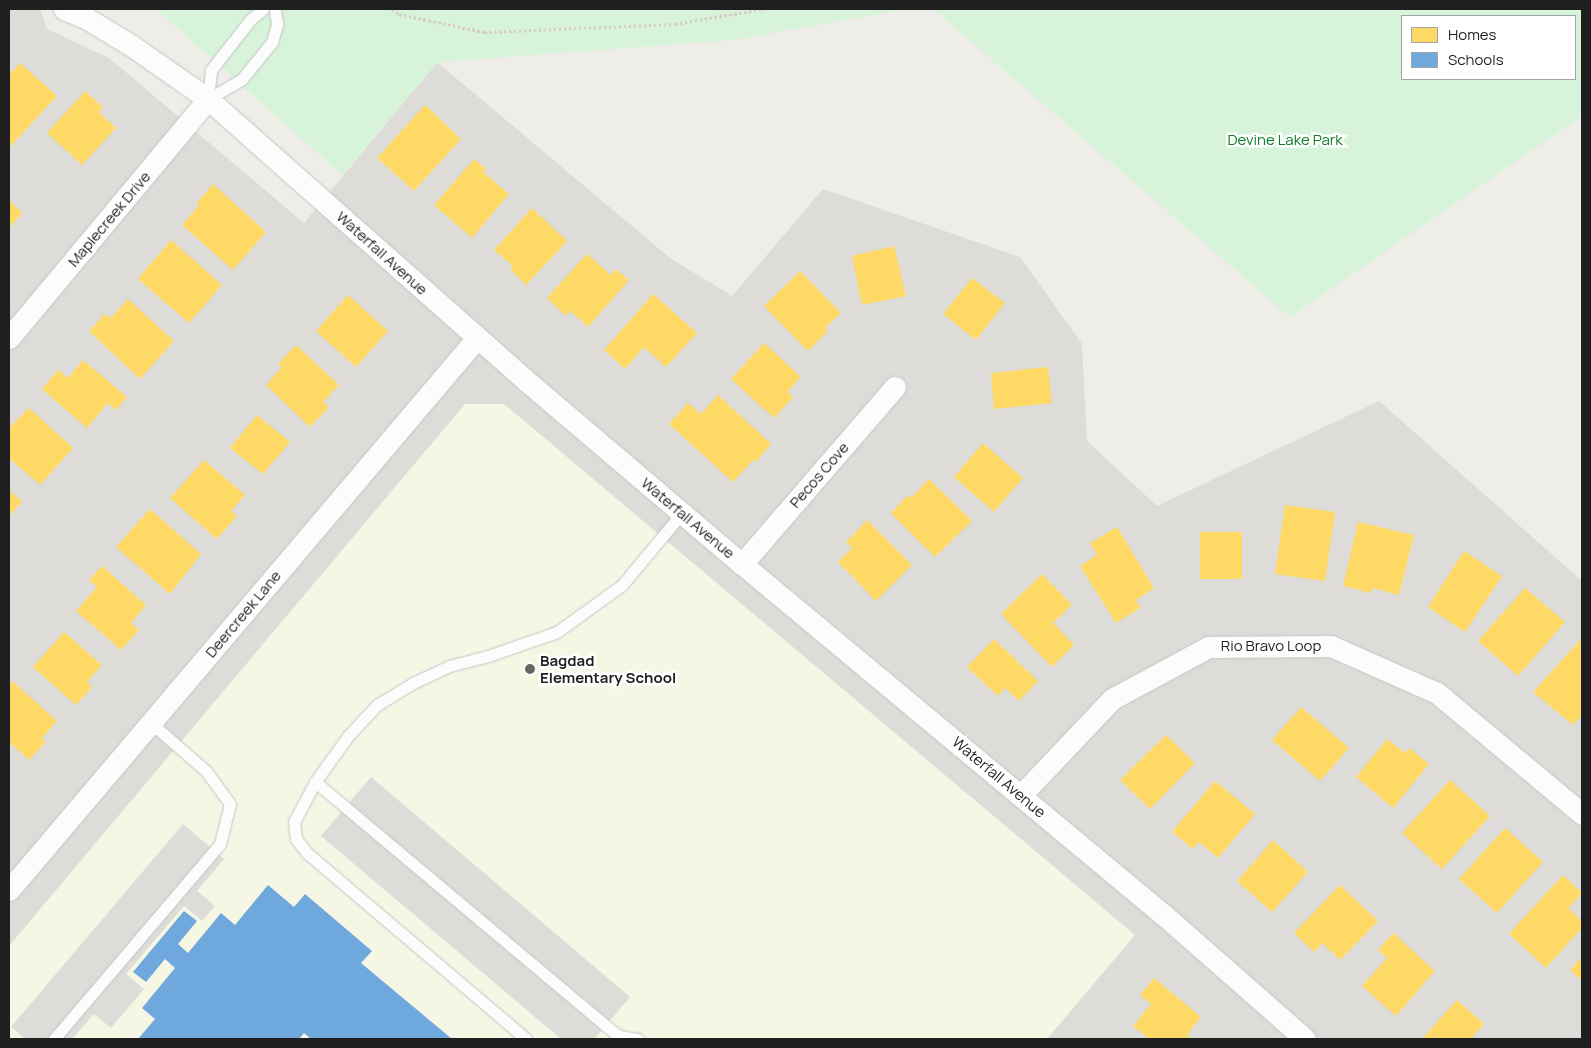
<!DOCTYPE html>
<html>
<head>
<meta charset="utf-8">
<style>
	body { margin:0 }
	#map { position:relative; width:1591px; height:1048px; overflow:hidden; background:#eeede8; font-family:Manrope,sans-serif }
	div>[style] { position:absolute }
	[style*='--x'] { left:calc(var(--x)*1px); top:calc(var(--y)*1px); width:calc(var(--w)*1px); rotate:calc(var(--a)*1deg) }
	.residential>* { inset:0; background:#dddcd9 }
	.education>* { inset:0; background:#f5f6e4 }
	.park>* { inset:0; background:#d7f3da }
	.parking>* { inset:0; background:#dcdcd9 }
	.homes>* { inset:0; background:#ffd966 }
	.schools>* { inset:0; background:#6fa8dc }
	.path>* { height:3px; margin-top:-1.5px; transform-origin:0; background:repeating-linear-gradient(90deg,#d7ccc8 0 2.5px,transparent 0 5px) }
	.roads { filter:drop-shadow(0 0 1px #c6c6c4) drop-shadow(0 0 1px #c6c6c4) }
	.service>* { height:11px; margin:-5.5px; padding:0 5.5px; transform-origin:5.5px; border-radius:5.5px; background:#fcfcfc }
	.minor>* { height:21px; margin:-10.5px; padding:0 10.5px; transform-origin:10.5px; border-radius:10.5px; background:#fcfcfc }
	.dots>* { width:14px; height:14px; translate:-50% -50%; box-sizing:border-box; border:2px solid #fff; border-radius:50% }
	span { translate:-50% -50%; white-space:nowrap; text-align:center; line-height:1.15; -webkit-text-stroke:5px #fff; paint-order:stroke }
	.park-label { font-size:15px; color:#0e7d27 }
	.street-label { font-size:15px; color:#1f1f1f }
	.poi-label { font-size:15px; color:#1f1f1f; font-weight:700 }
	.left { translate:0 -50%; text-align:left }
	.frame { position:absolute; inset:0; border:10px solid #1f1f1f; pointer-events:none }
	.legend { position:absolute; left:1401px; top:15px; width:175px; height:65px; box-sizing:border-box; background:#fff; border:1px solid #a5a5a5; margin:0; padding:6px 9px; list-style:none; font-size:15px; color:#1f1f1f }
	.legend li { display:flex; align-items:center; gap:10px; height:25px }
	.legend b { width:25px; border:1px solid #a5a5a5 }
</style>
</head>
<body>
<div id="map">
	<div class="residential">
		<div style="clip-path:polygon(9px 9px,40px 9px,47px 29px,109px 58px,304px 223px,437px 62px,670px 258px,732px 296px,823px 189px,1020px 257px,1082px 344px,1087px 441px,1157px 506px,1379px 401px,1582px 581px,1582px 1039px,9px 1039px)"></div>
	</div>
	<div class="education">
		<div style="clip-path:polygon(465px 404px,504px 404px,1135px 935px,1047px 1039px,9px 1039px,9px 946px)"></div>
	</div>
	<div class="park">
		<div style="clip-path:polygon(156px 9px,908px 9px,734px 40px,438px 62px,342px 175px)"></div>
		<div style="clip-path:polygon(evenodd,933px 9px,1582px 9px,1582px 116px,1290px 317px,933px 9px,1402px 16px,1575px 16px,1575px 79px,1402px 79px,1402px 16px)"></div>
	</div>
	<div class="parking">
		<div style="clip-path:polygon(371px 777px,630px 997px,594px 1039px,561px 1039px,321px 836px)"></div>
		<div style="clip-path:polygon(183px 824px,224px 859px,197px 891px,215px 906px,202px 921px,184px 906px,126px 974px,144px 989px,111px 1028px,94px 1014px,72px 1039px,25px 1039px,11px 1027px)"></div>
	</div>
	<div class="homes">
		<div style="clip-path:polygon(20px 63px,57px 96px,9px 148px,9px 75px)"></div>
		<div style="clip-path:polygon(85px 91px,103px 107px,99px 112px,116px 128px,82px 165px,47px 133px)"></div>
		<div style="clip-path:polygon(425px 105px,461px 139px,414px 191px,377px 158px)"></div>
		<div style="clip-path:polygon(474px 159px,486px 169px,483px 172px,509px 194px,472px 238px,434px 205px)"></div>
		<div style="clip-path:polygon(213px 184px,266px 232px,233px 270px,182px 225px,199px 205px,197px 203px)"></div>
		<div style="clip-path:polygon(9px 200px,22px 213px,9px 228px)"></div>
		<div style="clip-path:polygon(532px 208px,567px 241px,526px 285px,510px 269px,513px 266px,494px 250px)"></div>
		<div style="clip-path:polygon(171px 240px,222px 285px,189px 323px,138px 279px)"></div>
		<div style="clip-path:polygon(894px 246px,906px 296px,862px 305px,852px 256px)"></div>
		<div style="clip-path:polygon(587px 254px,611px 275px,616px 269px,629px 280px,588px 327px,570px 311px,566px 316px,547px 298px)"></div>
		<div style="clip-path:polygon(800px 271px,841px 313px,825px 328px,828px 331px,808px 351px,764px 306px)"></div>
		<div style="clip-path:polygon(972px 278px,1005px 303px,976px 340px,943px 314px)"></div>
		<div style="clip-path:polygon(653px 294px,697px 333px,666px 367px,644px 347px,625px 369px,604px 350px)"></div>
		<div style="clip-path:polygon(348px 295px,388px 331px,356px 367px,316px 331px)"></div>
		<div style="clip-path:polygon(128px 299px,174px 341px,140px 379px,89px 331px,105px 314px,111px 318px)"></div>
		<div style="clip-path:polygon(764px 343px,801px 377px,787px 392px,793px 397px,774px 418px,731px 379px)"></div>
		<div style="clip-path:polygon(296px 345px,339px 385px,323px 402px,329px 407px,310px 427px,266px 385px,282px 367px,278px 364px)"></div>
		<div style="clip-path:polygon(83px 360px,127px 397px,116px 410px,108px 403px,87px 428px,42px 389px,58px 370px,68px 378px)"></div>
		<div style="clip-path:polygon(1048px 367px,1052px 403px,994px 409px,991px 373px)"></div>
		<div style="clip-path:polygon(718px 395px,771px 444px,756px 462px,753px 460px,733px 482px,669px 424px,688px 403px,701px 414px)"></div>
		<div style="clip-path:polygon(29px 408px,73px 448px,40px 485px,9px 458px,9px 428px)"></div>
		<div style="clip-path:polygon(257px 415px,290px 442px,263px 474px,230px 448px)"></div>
		<div style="clip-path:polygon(983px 443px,1023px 478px,994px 512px,954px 477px)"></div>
		<div style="clip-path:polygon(204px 460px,245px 495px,231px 511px,237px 516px,217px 539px,170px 498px)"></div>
		<div style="clip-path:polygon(929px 479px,972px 521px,935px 557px,891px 513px,908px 495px,911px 498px)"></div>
		<div style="clip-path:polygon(9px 490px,22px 502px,9px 516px)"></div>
		<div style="clip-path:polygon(1285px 505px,1335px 512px,1325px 581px,1275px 574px)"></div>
		<div style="clip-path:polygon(150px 509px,201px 554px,170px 594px,116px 547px)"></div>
		<div style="clip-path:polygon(867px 520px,912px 565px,876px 601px,838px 562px,852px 548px,846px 542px)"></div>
		<div style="clip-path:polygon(1358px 522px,1414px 535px,1399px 595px,1372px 588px,1371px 593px,1343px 586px)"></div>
		<div style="clip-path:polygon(1117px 527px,1154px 588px,1136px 600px,1140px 608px,1116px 623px,1080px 566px,1097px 555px,1090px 543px)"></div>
		<div style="clip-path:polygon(1200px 532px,1242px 532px,1242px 579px,1200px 579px)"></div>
		<div style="clip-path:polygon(1464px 551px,1502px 576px,1465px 632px,1428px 607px)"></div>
		<div style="clip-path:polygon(102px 566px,146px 605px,131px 623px,139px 630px,121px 650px,76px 611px,97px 587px,89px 580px)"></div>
		<div style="clip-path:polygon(1042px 574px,1072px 605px,1053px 623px,1074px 645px,1052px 667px,1001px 614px)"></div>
		<div style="clip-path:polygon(1525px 588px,1565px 622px,1518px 676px,1478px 641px)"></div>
		<div style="clip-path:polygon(64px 632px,102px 665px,87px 682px,92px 687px,76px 705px,33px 667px)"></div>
		<div style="clip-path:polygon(1582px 638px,1582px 715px,1573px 725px,1533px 692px)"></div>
		<div style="clip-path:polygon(994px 639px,1038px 681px,1019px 701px,1005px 688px,998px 696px,967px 667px)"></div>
		<div style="clip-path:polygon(12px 681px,57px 721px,42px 738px,46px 742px,29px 760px,9px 742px,9px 685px)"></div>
		<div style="clip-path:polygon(1301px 707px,1349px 748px,1320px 781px,1272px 740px)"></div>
		<div style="clip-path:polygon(1166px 735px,1195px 763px,1150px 809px,1120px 780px)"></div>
		<div style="clip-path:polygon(1387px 739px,1405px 753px,1409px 748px,1429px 764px,1393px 808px,1356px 777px)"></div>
		<div style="clip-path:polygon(1450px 780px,1490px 816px,1442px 869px,1402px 833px)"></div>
		<div style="clip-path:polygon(1215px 781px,1255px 814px,1218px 858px,1199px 842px,1193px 849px,1172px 832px)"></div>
		<div style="clip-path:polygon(1505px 828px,1543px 862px,1497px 913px,1459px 879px)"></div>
		<div style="clip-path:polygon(1273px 840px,1308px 872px,1272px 912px,1237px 881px)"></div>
		<div style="clip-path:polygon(1563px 875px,1582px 893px,1568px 908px,1582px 921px,1582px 928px,1546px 968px,1509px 934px)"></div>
		<div style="clip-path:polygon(1340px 885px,1378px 921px,1340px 960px,1322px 943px,1314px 952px,1294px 933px)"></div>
		<div style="clip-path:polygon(1393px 933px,1435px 971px,1396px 1016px,1362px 986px,1387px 958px,1378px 950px)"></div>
		<div style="clip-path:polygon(1582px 957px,1582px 981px,1570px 970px)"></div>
		<div style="clip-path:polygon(1154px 978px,1201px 1017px,1187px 1035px,1192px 1039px,1149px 1039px,1133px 1026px,1151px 1004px,1140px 995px)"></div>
		<div style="clip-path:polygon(1457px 1000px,1484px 1024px,1471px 1039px,1422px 1039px)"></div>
	</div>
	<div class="schools">
		<div style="clip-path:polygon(268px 885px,294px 907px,305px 894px,372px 951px,361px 963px,452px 1039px,311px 1039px,304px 1033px,299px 1039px,138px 1039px,155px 1019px,142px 1008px,175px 968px,165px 959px,146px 982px,133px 972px,184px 911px,197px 921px,178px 944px,188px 953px,221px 913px,235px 925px)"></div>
	</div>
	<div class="path">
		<div style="--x:392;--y:9;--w:9;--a:36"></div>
		<div style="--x:399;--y:14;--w:87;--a:12"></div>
		<div style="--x:484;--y:32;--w:191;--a:-2.4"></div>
		<div style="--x:675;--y:24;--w:89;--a:-9.7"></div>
	</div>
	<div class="roads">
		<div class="service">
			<div style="--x:208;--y:99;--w:39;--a:-30"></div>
			<div style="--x:242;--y:79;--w:48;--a:-51"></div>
			<div style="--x:272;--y:42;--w:19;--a:-74"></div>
			<div style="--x:277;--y:24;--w:15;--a:-98"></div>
			<div style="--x:208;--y:99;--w:29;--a:-84"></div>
			<div style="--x:211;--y:70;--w:63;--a:-52"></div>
			<div style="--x:250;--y:20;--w:17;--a:-40"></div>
			<div style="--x:315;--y:782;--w:45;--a:117.7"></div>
			<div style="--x:294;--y:822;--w:17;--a:83"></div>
			<div style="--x:296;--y:839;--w:18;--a:52"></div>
			<div style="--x:307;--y:853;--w:287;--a:40.3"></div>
			<div style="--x:54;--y:1039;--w:256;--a:-49.6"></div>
			<div style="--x:220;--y:844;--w:41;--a:-76"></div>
			<div style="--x:230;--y:804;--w:41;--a:-126"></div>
			<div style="--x:206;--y:771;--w:73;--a:-138.9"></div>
			<div style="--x:638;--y:1039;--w:19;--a:-171"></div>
			<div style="--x:619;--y:1036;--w:18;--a:-142"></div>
			<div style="--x:605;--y:1025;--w:378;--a:-140"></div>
			<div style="--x:315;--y:782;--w:57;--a:-54.3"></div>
			<div style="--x:348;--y:736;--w:42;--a:-46.9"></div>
			<div style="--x:377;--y:705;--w:42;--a:-31.4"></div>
			<div style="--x:413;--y:683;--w:40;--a:-25"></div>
			<div style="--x:449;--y:666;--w:40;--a:-14.4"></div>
			<div style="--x:488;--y:656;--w:73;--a:-19.2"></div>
			<div style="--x:557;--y:632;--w:80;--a:-35.9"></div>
			<div style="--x:622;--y:585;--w:94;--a:-50.2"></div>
		</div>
		<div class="minor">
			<div style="--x:64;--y:9;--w:24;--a:22"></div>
			<div style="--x:86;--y:18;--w:54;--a:31.3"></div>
			<div style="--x:132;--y:46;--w:93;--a:34.9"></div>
			<div style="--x:208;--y:99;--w:429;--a:41.5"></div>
			<div style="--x:529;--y:383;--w:280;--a:40.4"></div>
			<div style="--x:742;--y:564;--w:550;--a:39.77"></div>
			<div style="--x:1165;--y:916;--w:186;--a:41.3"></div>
			<div style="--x:9;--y:338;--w:311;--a:-50.2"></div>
			<div style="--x:742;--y:564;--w:234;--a:-49.2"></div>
			<div style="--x:1021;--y:795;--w:132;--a:-46.5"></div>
			<div style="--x:1112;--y:699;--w:109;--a:-28.4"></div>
			<div style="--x:1208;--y:647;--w:123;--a:-0.5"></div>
			<div style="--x:1331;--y:646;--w:116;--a:23.9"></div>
			<div style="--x:1437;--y:693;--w:189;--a:39.8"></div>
			<div style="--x:9;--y:890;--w:724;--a:-49.71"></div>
		</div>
	</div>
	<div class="dots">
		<div style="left:530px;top:669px;background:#676765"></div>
	</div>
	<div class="park-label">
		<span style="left:1285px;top:140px">Devine Lake Park</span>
	</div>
	<div class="street-label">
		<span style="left:109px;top:219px;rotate:-50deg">Maplecreek Drive</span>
		<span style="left:382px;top:253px;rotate:42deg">Waterfall Avenue</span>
		<span style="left:819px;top:475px;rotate:-49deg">Pecos Cove</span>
		<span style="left:688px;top:518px;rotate:40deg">Waterfall Avenue</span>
		<span style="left:243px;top:614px;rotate:-50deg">Deercreek Lane</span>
		<span style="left:1271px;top:646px">Rio Bravo Loop</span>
		<span style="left:999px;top:777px;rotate:40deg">Waterfall Avenue</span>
	</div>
	<div class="poi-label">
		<span class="left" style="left:540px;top:669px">Bagdad<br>Elementary School</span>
	</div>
	<div class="frame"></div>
	<ul class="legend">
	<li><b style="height:14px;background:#ffd966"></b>Homes</li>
	<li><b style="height:14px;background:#6fa8dc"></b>Schools</li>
	</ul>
</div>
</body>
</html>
